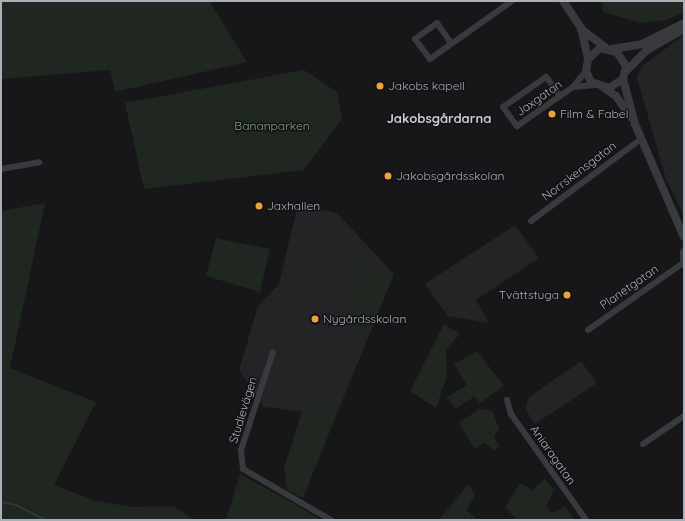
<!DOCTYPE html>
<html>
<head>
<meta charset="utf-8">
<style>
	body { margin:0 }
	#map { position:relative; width:685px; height:521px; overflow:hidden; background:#171719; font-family:Quicksand,sans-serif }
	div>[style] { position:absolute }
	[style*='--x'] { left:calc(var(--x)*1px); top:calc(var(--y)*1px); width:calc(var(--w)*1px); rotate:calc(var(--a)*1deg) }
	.built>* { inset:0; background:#232426 }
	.green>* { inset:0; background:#1f2720 }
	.stream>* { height:2px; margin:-1px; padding:0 1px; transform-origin:1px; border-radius:1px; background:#2d383d }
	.minor>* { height:6px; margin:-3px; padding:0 3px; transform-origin:3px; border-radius:3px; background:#383a3e }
	.tertiary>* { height:8px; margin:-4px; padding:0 4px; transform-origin:4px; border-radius:4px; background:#383a3e }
	.dots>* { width:11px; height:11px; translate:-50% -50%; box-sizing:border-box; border:2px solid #121214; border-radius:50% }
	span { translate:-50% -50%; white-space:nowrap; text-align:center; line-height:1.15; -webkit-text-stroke:3px #121214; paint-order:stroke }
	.poi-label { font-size:12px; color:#aab0b9 }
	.left { translate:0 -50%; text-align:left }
	.right { translate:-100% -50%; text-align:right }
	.street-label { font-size:12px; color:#aab0b9 }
	.park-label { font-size:12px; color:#82a481 }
	.neighbourhood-label { font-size:13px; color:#cbced5; font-weight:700 }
	.frame { position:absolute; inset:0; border:2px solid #aab0b9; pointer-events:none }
</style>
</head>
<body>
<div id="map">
	<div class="built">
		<div style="clip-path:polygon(684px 35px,684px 217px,666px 179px,637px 78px,642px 66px)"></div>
		<div style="clip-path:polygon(298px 204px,337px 213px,394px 274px,340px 406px,334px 405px,324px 414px,264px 407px,239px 370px,258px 306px,279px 284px)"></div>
		<div style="clip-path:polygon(515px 225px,539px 258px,476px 300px,489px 323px,448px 316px,425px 284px)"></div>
		<div style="clip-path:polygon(581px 361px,597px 383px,535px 424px,525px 409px,529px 397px)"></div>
	</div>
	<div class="green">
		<div style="clip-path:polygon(1px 1px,209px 1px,247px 62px,115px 92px,110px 70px,1px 79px)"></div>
		<div style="clip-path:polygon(602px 1px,684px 1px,684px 12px,667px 20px,640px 23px,603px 12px)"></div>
		<div style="clip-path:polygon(304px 70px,337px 92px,342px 119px,304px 170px,144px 189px,125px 103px)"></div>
		<div style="clip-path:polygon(45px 203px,10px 368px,96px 402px,54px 485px,96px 501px,132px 507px,173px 506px,195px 520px,1px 520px,1px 211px)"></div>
		<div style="clip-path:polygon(216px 238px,270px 249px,260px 292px,206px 276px)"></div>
		<div style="clip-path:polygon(356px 259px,377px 277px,394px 274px,371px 331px,359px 324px,353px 306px,353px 293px,364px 285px,347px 264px)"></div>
		<div style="clip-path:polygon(444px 324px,460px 334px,446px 349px,447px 376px,436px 408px,410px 391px)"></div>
		<div style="clip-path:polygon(477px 351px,504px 386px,480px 403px,472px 393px,474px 397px,455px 409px,447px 397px,467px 385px,454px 364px)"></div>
		<div style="clip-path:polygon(334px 405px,340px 406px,303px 498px,287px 490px,284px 468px,302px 411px,324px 414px)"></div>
		<div style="clip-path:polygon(479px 409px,492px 411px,499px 428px,494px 437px,499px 446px,494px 450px,485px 443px,475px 449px,459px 423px)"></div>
		<div style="clip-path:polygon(240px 474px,300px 507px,321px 520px,226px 520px)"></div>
		<div style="clip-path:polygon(545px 479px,554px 490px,547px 505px,551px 513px,565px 507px,575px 520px,517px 520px,505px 507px,520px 483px,532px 490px)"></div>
		<div style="clip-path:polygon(468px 484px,475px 495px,467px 510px,478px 520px,439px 520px)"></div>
	</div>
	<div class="stream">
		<div style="--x:1;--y:502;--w:15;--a:11"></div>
		<div style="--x:16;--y:505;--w:33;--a:27"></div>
	</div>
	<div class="minor">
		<div style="--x:451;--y:43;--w:24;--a:-125"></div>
		<div style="--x:437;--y:23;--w:27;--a:144"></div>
		<div style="--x:415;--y:39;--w:25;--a:53"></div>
		<div style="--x:430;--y:59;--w:100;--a:-35.3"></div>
		<div style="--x:573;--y:87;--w:22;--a:-5"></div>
		<div style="--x:560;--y:96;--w:24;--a:-126"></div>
		<div style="--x:546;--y:77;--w:52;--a:145.1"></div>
		<div style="--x:503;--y:107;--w:24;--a:54"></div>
		<div style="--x:517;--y:126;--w:68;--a:-34.9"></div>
		<div style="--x:573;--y:87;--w:21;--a:-51"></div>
		<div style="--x:1;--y:169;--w:39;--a:-10"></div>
		<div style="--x:531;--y:221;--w:137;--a:-36.7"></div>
		<div style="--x:588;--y:330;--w:116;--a:-35.2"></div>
		<div style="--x:273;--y:352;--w:103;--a:108.1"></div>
		<div style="--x:241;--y:450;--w:19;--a:84"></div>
		<div style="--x:243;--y:469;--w:102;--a:30.1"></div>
		<div style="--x:507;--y:400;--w:15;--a:74"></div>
		<div style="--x:511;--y:414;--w:130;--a:54.7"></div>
		<div style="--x:643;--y:444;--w:50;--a:-34.3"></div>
	</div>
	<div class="tertiary">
		<div style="--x:563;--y:1;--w:32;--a:56"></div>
		<div style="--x:581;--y:28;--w:32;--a:77"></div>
		<div style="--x:588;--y:59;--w:12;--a:99"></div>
		<div style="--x:586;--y:71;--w:12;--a:66"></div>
		<div style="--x:591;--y:82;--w:19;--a:18"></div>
		<div style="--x:609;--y:88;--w:17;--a:-33"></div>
		<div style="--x:623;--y:79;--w:13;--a:-77"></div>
		<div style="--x:626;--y:66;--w:17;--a:-123"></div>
		<div style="--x:617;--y:52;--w:17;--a:-167"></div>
		<div style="--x:600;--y:48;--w:16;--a:137"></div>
		<div style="--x:581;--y:29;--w:31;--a:37"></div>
		<div style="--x:612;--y:49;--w:30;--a:-9"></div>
		<div style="--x:642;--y:44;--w:47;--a:-26.6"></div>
		<div style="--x:625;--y:72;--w:31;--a:-45"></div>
		<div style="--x:647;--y:50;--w:43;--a:-29.6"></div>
		<div style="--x:623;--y:79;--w:47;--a:75.1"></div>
		<div style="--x:635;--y:124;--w:123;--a:66.6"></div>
		<div style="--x:604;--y:88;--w:14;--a:34"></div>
		<div style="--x:616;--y:96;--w:25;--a:56"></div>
		<div style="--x:684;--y:252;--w:12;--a:90"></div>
	</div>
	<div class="dots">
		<div style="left:380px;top:86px;background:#f0a139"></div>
		<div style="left:552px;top:114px;background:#f0a139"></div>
		<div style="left:388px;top:176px;background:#f0a139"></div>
		<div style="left:259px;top:206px;background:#f0a139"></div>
		<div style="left:567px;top:295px;background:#f0a139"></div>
		<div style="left:315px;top:319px;background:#f0a139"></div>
	</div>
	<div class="poi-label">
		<span class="left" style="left:388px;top:86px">Jakobs kapell</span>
		<span class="left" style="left:560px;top:114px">Film &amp; Fabel</span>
		<span class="left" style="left:396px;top:176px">Jakobsgårdsskolan</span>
		<span class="left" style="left:267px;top:206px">Jaxhallen</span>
		<span class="right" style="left:559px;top:295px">Tvättstuga</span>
		<span class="left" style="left:323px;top:319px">Nygårdsskolan</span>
	</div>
	<div class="street-label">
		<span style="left:539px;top:98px;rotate:-35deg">Jaxgatan</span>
		<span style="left:579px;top:171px;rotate:-37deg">Norrskensgatan</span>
		<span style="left:629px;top:287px;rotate:-35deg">Planetgatan</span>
		<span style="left:243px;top:410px;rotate:-73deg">Studievägen</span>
		<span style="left:553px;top:455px;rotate:55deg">Aniaragatan</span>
	</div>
	<div class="park-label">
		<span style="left:272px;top:126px">Bananparken</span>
	</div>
	<div class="neighbourhood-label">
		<span style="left:439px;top:118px">Jakobsgårdarna</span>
	</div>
	<div class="frame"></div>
</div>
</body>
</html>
